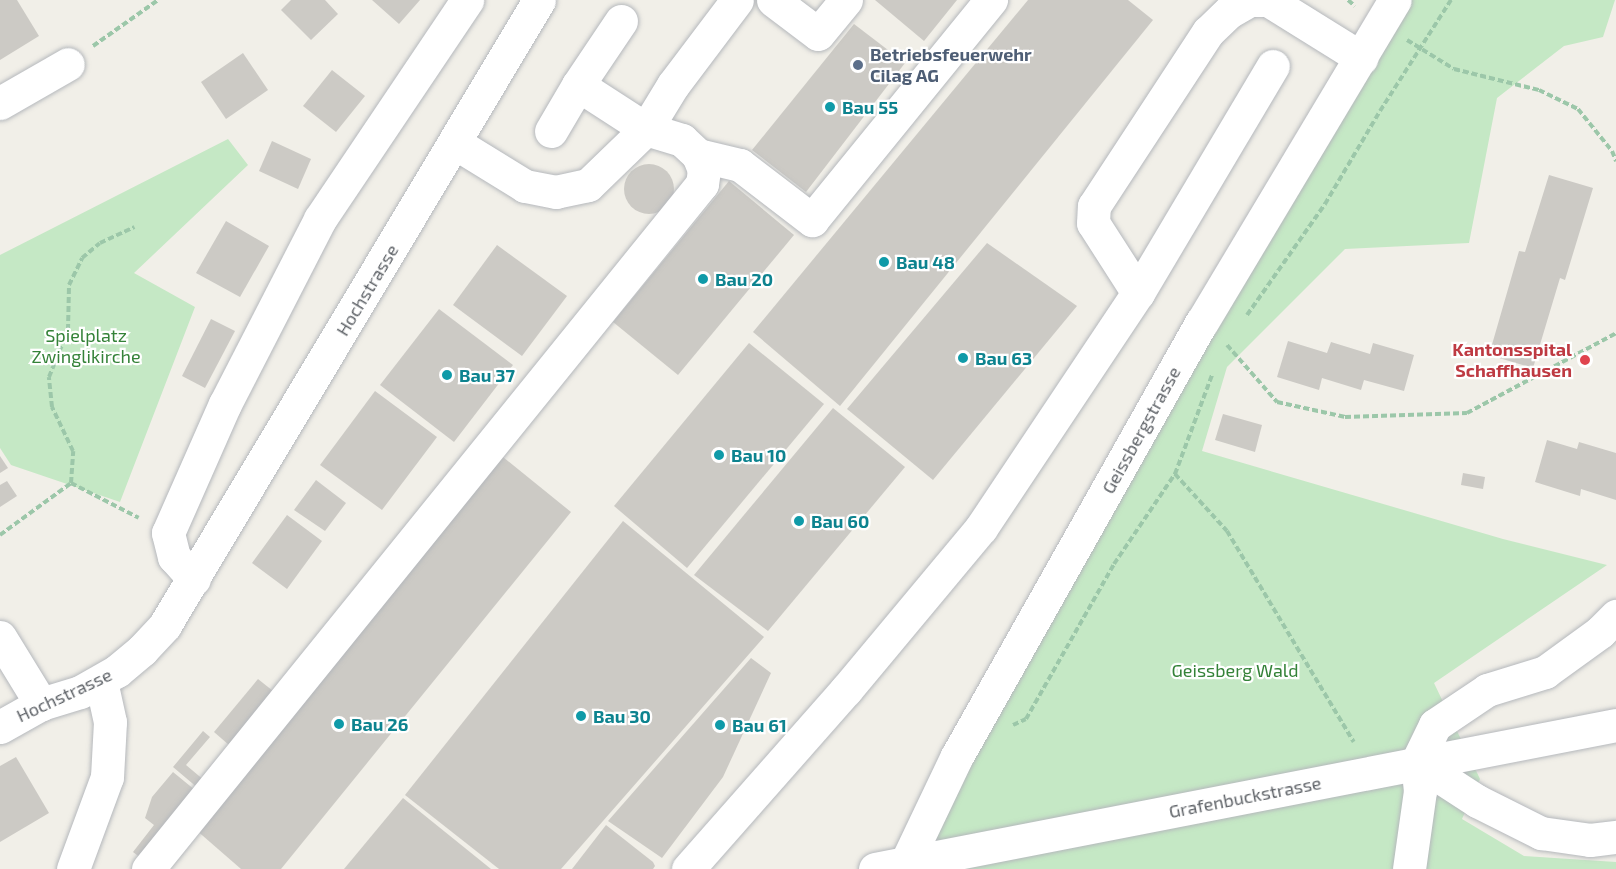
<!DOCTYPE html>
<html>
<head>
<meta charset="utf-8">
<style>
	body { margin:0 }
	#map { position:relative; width:1616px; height:869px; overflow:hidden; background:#f1efe8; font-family:"Exo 2",sans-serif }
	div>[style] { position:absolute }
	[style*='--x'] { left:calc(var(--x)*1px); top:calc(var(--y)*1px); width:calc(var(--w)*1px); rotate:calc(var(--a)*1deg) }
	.green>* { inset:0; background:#c5e8c5 }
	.building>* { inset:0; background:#cccac5 }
	.round { border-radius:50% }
	.path>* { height:4px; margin-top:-2px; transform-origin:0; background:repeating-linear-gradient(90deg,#9cc7a9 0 6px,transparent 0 9px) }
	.roads { filter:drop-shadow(0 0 2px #b5b8bc) drop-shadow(0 0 2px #b5b8bc) }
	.minor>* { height:33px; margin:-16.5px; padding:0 16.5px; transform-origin:16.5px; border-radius:16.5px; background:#fff }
	.dots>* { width:16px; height:16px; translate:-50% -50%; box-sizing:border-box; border:3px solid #fff; border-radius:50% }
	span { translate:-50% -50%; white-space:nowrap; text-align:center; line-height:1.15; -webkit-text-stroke:4.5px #fff; paint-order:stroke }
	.service-label { font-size:18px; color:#4e5e75; font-weight:700 }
	.left { translate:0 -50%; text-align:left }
	.culture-label { font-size:18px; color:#0d838f; font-weight:700 }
	.street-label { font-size:18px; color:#5f6368 }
	.park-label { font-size:18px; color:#348238 }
	.health-label { font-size:18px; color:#be3a42; font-weight:700 }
	.right { translate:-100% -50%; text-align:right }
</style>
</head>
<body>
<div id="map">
	<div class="green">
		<div style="clip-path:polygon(1395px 0,1615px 0,1603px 37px,1564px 46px,1497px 98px,1469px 243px,1345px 249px,1227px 367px,1202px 451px,1503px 539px,1607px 565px,1434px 683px,1480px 779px,1462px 819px,1524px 856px,1616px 862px,1616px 869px,903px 869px)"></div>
		<div style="clip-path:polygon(228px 139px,248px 165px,134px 273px,195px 307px,120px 502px,11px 465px,0 448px,0 255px)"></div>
	</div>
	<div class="building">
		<div style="clip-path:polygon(0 0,17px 0,39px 36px,0 60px)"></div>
		<div style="clip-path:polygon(291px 0,325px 0,338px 14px,311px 40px,281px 10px)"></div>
		<div style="clip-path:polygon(372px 0,420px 0,399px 24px)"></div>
		<div style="clip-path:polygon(875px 0,957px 0,924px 41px)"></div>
		<div style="clip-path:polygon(1028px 0,1128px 0,1153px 20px,840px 406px,753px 332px)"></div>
		<div style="clip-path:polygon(854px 24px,905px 63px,806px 192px,752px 150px)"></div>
		<div style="clip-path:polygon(243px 53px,268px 90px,226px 119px,201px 82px)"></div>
		<div style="clip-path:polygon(332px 70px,365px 96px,336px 132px,303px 106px)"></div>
		<div style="clip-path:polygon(272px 141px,311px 159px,298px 189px,259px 171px)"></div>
		<div class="round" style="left:624px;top:164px;width:50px;height:50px"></div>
		<div style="clip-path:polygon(1549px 175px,1593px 188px,1565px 280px,1560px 278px,1533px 368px,1489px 355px,1519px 251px,1525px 252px)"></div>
		<div style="clip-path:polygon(729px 181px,794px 235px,678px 375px,613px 322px)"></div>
		<div style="clip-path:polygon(226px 221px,269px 246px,240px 297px,196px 273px)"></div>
		<div style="clip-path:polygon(987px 243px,1077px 306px,933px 480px,847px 409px)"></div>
		<div style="clip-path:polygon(497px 245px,567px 296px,522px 356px,453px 305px)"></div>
		<div style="clip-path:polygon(439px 309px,513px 365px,454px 442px,380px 385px)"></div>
		<div style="clip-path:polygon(211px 319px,235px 331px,205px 388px,182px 376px)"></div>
		<div style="clip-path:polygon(1288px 341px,1327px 353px,1331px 342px,1370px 354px,1373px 343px,1414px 355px,1404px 391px,1364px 380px,1361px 390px,1322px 378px,1319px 390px,1277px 377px)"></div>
		<div style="clip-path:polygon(749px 343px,824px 404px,687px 568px,614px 506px)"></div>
		<div style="clip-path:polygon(375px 391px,437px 437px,382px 510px,320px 465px)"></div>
		<div style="clip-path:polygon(833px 408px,905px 467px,768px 631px,694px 575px)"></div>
		<div style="clip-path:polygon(1223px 414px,1262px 425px,1255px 452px,1215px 440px)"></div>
		<div style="clip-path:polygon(1547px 440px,1577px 449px,1579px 442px,1616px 453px,1616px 500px,1581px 489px,1580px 496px,1535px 482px)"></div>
		<div style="clip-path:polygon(498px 453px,571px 512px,281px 869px,241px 869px,195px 829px)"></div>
		<div style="clip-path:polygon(0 456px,8px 468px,0 473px)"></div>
		<div style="clip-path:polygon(1463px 473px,1485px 477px,1483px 489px,1461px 485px)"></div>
		<div style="clip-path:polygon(316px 480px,346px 503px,325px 531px,294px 510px)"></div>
		<div style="clip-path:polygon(7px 481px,17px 496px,0 507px,0 485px)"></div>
		<div style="clip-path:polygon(287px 515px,322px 541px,287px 589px,252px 563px)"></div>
		<div style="clip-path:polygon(623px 521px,764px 637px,561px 869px,499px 869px,405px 795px)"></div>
		<div style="clip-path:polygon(751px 658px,771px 673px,723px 777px,662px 858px,608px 821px)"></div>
		<div style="clip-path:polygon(258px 679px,273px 691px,229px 745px,214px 732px)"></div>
		<div style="clip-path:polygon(203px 731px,210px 737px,186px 765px,205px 781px,199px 789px,173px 767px)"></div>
		<div style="clip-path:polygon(16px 757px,49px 813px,0 842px,0 766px)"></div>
		<div style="clip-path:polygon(173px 772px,201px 795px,146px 862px,133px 852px,154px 825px,145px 818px,152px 797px)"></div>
		<div style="clip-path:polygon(403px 798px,491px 869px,344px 869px)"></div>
		<div style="clip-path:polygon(606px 825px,653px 862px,655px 866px,653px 869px,572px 869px)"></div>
	</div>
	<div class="path">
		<div style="--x:1348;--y:0;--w:9;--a:41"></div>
		<div style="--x:1407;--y:40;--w:55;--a:31.7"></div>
		<div style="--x:1454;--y:69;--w:88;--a:13.9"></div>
		<div style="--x:1539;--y:90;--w:43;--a:26"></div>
		<div style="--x:1578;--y:109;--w:54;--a:51"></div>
		<div style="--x:1612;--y:151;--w:11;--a:68"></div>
		<div style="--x:93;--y:46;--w:80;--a:-35.3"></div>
		<div style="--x:1247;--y:315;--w:136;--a:-54.9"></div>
		<div style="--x:1325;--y:204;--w:108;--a:-59.4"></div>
		<div style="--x:1380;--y:111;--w:132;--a:-57.4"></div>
		<div style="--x:1227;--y:345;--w:76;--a:48.7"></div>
		<div style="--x:1277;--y:402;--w:70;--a:12.4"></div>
		<div style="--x:1345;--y:417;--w:122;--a:-1.9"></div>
		<div style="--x:1467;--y:413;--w:169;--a:-28.2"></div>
		<div style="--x:1175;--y:474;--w:77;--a:47.6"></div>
		<div style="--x:1227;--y:531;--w:246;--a:59"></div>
		<div style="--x:71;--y:483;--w:32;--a:-86"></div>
		<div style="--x:73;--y:451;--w:49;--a:-115.5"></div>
		<div style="--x:52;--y:407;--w:30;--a:-96"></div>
		<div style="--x:49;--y:377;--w:51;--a:-68"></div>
		<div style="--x:68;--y:330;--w:45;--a:-88.7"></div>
		<div style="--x:69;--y:285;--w:30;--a:-64"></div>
		<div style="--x:82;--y:258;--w:23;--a:-40"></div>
		<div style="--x:100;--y:243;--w:38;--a:-25"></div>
		<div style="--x:0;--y:535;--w:88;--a:-36.2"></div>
		<div style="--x:71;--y:483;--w:76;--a:27.2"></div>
		<div style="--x:1013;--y:725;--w:14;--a:-25"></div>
		<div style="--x:1026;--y:719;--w:178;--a:-60.4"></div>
		<div style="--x:1114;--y:564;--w:109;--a:-55.9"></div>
		<div style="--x:1175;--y:474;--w:106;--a:-69.5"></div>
	</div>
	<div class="roads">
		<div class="minor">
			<div style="--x:773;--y:0;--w:56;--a:37.1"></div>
			<div style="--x:818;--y:34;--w:44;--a:-50.5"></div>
			<div style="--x:1268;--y:0;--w:110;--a:31.9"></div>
			<div style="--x:621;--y:21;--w:77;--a:123.9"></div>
			<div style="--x:578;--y:85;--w:81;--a:32.9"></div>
			<div style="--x:646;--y:129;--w:52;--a:-58.5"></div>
			<div style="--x:673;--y:85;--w:106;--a:-53"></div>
			<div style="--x:0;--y:103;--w:78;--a:-29.8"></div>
			<div style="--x:551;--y:131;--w:53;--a:-59.6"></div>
			<div style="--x:698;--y:155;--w:43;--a:13.4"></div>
			<div style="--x:740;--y:165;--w:91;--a:37.4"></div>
			<div style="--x:812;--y:220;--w:284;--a:-50.9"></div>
			<div style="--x:1138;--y:293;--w:83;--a:-122.7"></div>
			<div style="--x:1093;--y:223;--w:17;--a:-87"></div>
			<div style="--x:1094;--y:206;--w:208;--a:-56.8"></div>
			<div style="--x:1208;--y:32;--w:29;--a:-44"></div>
			<div style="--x:1229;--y:12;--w:24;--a:-30"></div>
			<div style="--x:1250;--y:0;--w:14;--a:0"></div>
			<div style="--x:194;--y:579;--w:30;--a:-132"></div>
			<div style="--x:174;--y:557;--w:25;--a:-104"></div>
			<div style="--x:168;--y:533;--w:141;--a:-66.2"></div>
			<div style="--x:225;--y:404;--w:208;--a:-62.8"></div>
			<div style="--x:320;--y:219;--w:264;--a:-56.1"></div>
			<div style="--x:0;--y:637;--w:79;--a:58.5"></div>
			<div style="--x:0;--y:727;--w:47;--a:-29.3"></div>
			<div style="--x:41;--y:704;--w:41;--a:-17.1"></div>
			<div style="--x:80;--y:692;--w:43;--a:-29.6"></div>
			<div style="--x:117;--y:671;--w:33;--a:-40"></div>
			<div style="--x:142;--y:650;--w:34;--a:-47"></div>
			<div style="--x:165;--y:625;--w:728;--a:-59.1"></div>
			<div style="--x:1417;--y:762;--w:41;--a:-64.1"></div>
			<div style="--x:1435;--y:725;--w:63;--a:-33.9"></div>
			<div style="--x:1487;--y:690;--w:61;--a:-17.2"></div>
			<div style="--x:1545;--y:672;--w:68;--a:-36"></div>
			<div style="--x:1600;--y:632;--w:23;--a:-45"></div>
			<div style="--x:1417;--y:762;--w:72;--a:33"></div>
			<div style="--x:1477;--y:801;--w:72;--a:26.6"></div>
			<div style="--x:1541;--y:833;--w:49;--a:8.1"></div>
			<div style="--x:1590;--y:840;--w:26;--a:-7"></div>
			<div style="--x:73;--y:869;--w:98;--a:-69.7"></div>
			<div style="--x:107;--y:777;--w:55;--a:-86.9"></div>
			<div style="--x:110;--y:722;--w:42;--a:-102.4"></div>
			<div style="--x:148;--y:869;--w:881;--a:-51.04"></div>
			<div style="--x:702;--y:184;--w:14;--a:-82"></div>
			<div style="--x:704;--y:170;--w:16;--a:-112"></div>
			<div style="--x:698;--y:155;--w:22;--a:-137"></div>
			<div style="--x:682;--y:140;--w:38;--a:-163"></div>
			<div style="--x:646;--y:129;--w:81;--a:136"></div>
			<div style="--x:588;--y:185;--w:33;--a:168"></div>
			<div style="--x:556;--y:192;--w:32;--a:-169"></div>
			<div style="--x:525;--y:186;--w:82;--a:-148.4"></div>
			<div style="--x:688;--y:869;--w:239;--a:-48.6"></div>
			<div style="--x:846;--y:690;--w:211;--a:-50.2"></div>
			<div style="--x:981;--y:528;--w:283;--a:-56.3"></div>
			<div style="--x:1138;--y:293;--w:264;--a:-59.3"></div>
			<div style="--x:875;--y:869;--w:755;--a:-11"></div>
			<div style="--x:903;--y:869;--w:125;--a:-64.5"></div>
			<div style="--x:957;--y:756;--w:498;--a:-60.6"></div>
			<div style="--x:1202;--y:322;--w:375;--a:-59.1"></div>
			<div style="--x:1409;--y:869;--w:79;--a:-82"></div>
			<div style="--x:1420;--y:791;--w:29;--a:-96"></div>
		</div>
	</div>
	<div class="dots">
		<div style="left:858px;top:65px;background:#5c6f8a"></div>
		<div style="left:830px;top:107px;background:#0f9aa8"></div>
		<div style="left:884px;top:262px;background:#0f9aa8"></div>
		<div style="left:703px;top:279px;background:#0f9aa8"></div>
		<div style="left:963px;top:358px;background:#0f9aa8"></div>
		<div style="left:1585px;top:360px;background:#e0444e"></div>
		<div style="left:447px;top:375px;background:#0f9aa8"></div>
		<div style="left:719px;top:455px;background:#0f9aa8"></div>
		<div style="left:799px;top:521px;background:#0f9aa8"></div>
		<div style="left:581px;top:716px;background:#0f9aa8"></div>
		<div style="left:339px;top:724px;background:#0f9aa8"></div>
		<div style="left:720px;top:725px;background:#0f9aa8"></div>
	</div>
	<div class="service-label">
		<span class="left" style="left:870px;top:65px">Betriebsfeuerwehr<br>Cilag AG</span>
	</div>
	<div class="culture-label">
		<span class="left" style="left:842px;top:107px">Bau 55</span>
		<span class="left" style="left:896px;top:262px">Bau 48</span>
		<span class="left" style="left:715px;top:279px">Bau 20</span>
		<span class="left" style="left:975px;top:358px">Bau 63</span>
		<span class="left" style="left:459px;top:375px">Bau 37</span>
		<span class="left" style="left:731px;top:455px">Bau 10</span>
		<span class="left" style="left:811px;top:521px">Bau 60</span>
		<span class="left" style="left:593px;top:716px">Bau 30</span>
		<span class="left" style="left:351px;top:724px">Bau 26</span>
		<span class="left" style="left:732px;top:725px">Bau 61</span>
	</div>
	<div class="street-label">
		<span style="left:367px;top:290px;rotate:-59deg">Hochstrasse</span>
		<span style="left:1141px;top:430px;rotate:-61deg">Geissbergstrasse</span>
		<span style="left:64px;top:695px;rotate:-25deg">Hochstrasse</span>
		<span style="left:1245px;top:797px;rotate:-11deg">Grafenbuckstrasse</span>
	</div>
	<div class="park-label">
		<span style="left:86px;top:346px">Spielplatz<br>Zwinglikirche</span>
		<span style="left:1235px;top:670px">Geissberg Wald</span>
	</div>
	<div class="health-label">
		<span class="right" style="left:1572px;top:360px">Kantonsspital<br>Schaffhausen</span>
	</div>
</div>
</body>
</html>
